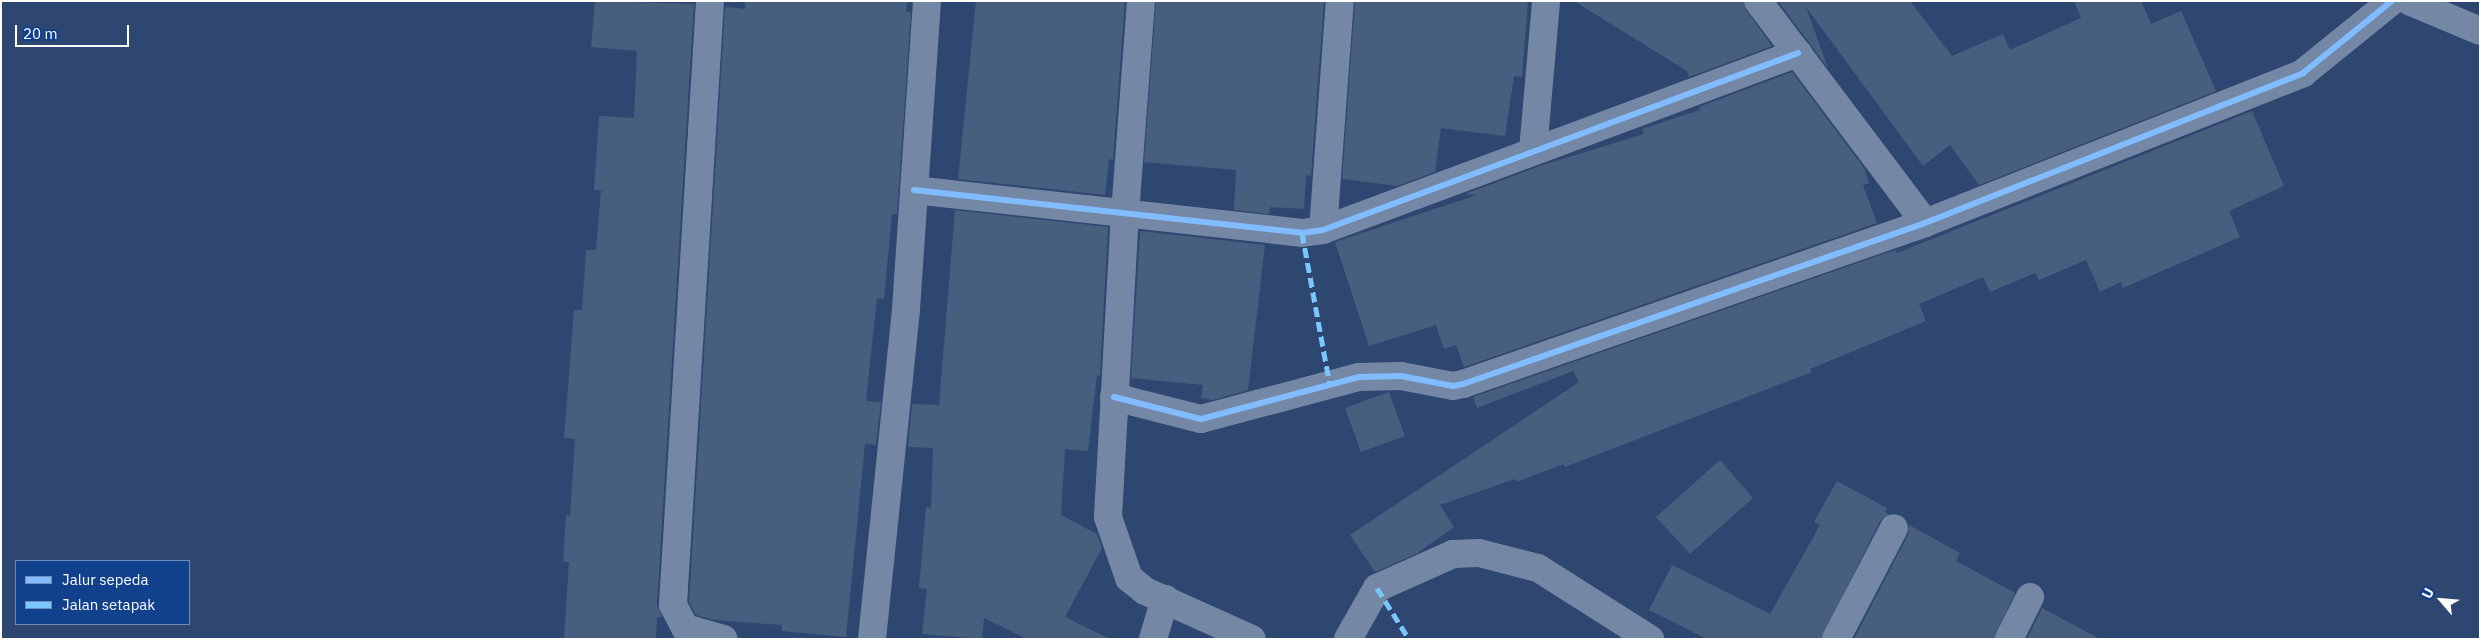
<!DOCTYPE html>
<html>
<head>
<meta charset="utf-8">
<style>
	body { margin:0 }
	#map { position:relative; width:2481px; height:640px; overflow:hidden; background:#2d4771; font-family:"IBM Plex Sans",sans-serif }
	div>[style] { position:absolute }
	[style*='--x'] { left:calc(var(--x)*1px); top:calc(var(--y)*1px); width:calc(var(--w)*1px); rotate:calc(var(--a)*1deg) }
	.building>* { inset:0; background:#485e7f }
	.street>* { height:28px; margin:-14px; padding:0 14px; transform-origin:14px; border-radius:14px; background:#7488a5 }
	.quiet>* { height:5px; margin-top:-2.5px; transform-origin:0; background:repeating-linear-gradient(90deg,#7ac7fe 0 10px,transparent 0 15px) }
	.cycleway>* { height:6px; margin:-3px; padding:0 3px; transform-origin:3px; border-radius:3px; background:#80bcff }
	span { translate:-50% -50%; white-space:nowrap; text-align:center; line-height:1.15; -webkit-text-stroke:4px #11408d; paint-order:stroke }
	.frame { position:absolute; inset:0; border:2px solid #fff; pointer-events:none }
	.legend { position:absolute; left:15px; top:560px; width:175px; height:65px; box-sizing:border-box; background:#11408d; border:1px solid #708cbb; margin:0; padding:6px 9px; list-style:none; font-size:15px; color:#fff }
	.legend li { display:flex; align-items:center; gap:10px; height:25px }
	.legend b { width:25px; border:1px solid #708cbb }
	.north { position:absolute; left:2416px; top:575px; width:50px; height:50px; -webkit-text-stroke:4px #11408d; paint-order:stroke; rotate:297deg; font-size:14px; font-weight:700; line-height:20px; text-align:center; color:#fff }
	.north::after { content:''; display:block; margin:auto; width:18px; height:22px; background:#fff; clip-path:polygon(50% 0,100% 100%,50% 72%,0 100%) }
	.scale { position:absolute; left:15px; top:25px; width:114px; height:22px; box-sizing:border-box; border:2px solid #fff; border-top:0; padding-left:6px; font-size:15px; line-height:18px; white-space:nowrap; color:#fff; -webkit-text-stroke:4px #11408d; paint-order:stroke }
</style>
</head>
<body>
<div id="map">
	<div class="building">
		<div style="clip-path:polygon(595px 1px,694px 4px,657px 604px,662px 617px,657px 617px,656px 639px,564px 639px,569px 562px,563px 562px,566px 515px,570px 516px,575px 439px,564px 438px,574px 310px,582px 310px,586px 250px,596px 250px,601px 190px,594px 190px,599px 116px,634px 118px,637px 51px,591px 47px)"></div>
		<div style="clip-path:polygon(745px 1px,907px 1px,906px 12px,911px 12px,897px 214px,892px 214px,884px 299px,877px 298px,866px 401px,881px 402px,876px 445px,865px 444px,846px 637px,782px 631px,782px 625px,715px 620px,696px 615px,689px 602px,725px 7px,745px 9px)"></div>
		<div style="clip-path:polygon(976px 1px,1125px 1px,1113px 160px,1109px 159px,1105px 195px,958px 179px)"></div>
		<div style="clip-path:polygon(1156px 1px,1324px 1px,1311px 176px,1306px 175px,1304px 209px,1270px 207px,1269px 214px,1234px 210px,1236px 170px,1144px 162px)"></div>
		<div style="clip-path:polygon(1355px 1px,1528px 1px,1522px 77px,1514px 76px,1505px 136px,1441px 128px,1435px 172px,1397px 186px,1342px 179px)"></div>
		<div style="clip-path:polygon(1574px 1px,1743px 1px,1746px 10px,1772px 46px,1689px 77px,1687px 71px)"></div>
		<div style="clip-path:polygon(1778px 1px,1910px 1px,1952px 56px,2003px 34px,2010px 50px,2081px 18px,2074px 1px,2141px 1px,2151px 24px,2181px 11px,2216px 91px,1979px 185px,1950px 145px,1923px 166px,1806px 7px,1828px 68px)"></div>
		<div style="clip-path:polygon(1792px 72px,1864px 168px,1869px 183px,1863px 185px,1877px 223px,1464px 367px,1456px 345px,1444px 349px,1436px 325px,1369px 346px,1335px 242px,1477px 195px,1465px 194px,1540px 166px,1644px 134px,1642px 129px,1700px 110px,1699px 107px)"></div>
		<div style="clip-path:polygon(2252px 111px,2284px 186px,2229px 211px,2240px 237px,2123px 288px,2121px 282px,2100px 292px,2086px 260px,2039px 280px,2035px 273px,1990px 292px,1983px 277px,1919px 304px,1926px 321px,1810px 369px,1812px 372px,1565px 467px,1564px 464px,1516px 482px,1515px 479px,1440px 505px,1454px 527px,1416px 554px,1375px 572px,1350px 535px,1579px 382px,1573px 371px,1477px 408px,1473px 397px,1895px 250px,1897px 253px)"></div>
		<div style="clip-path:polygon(955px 210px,1108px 227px,1100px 376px,1097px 375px,1088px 451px,1065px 449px,1061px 515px,1097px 534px,1102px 548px,1065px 617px,1110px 639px,1027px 639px,984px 618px,982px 639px,922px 634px,927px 589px,919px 588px,926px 507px,931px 508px,933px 448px,908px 447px,912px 404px,939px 405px)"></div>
		<div style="clip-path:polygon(1140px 231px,1265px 245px,1248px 390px,1213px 400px,1201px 398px,1203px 385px,1131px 378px)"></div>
		<div style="clip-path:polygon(1389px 392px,1405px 436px,1361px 452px,1345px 408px)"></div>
		<div style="clip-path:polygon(1720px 460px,1753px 498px,1690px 554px,1656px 517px)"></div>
		<div style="clip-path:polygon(1837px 481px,1887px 508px,1885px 512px,1889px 514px,1880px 521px,1821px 639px,1707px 639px,1649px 610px,1672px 565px,1770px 614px,1820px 525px,1814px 522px)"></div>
		<div style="clip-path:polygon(1909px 525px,1960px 553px,1956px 561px,2015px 593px,1994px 639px,1854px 639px,1908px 535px)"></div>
		<div style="clip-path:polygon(2042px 608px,2100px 639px,2027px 639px)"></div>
	</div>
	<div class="street">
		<div style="--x:710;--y:1;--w:605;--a:93.51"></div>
		<div style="--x:673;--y:605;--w:26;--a:62"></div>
		<div style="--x:685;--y:628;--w:40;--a:16"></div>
		<div style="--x:1141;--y:1;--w:212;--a:94.3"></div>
		<div style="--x:1125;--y:212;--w:305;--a:93.2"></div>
		<div style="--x:1108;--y:517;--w:65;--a:71"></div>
		<div style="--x:1129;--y:578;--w:21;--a:39"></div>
		<div style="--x:1145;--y:591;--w:117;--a:24.2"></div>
		<div style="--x:1758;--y:1;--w:278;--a:53"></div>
		<div style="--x:2409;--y:1;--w:77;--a:22.9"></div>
		<div style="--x:1533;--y:151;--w:151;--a:-85"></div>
		<div style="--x:914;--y:190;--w:390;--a:6.3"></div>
		<div style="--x:1302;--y:233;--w:21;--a:-8"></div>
		<div style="--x:1323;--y:230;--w:507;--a:-20.44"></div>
		<div style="--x:1323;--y:230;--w:230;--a:-85.8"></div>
		<div style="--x:1114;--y:397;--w:90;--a:14.2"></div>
		<div style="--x:1201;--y:419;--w:163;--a:-14.9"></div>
		<div style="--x:1359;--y:377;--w:42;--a:-1.4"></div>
		<div style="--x:1401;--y:376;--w:53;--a:10.9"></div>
		<div style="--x:1453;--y:386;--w:10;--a:-11"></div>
		<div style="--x:1463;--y:384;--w:489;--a:-19.2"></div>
		<div style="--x:1925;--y:223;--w:407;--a:-21.6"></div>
		<div style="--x:2303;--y:73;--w:114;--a:-39"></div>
		<div style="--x:872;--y:639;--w:332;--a:-84.1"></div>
		<div style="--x:906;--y:309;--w:309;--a:-86.1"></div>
		<div style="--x:1153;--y:639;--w:42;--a:-73.3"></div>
		<div style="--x:1348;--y:639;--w:59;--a:-60.4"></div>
		<div style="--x:1377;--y:588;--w:83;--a:-24.1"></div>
		<div style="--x:1453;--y:554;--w:26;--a:-2"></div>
		<div style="--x:1479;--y:553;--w:61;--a:14.3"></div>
		<div style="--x:1538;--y:568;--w:133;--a:32.4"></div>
		<div style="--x:1836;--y:639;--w:125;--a:-62.4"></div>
		<div style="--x:2009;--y:639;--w:47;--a:-63.4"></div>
	</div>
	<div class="quiet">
		<div style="--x:1302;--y:233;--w:155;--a:79.6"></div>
		<div style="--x:1377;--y:588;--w:60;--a:57.9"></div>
	</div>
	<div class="cycleway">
		<div style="--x:914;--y:190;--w:390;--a:6.3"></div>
		<div style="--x:1302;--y:233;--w:21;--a:-8"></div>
		<div style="--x:1323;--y:230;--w:507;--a:-20.44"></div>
		<div style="--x:1114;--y:397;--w:90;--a:14.2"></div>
		<div style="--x:1201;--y:419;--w:163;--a:-14.9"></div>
		<div style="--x:1359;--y:377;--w:42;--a:-1.4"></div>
		<div style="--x:1401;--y:376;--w:53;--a:10.9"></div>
		<div style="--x:1453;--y:386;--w:10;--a:-11"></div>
		<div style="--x:1463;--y:384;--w:489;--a:-19.2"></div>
		<div style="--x:1925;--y:223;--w:407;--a:-21.6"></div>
		<div style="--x:2303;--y:73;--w:114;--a:-39"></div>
	</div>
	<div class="frame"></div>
	<ul class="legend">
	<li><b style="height:6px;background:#80bcff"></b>Jalur sepeda</li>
	<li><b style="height:6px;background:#7ac7fe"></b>Jalan setapak</li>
	</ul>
	<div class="north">U</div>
	<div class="scale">20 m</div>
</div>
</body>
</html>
